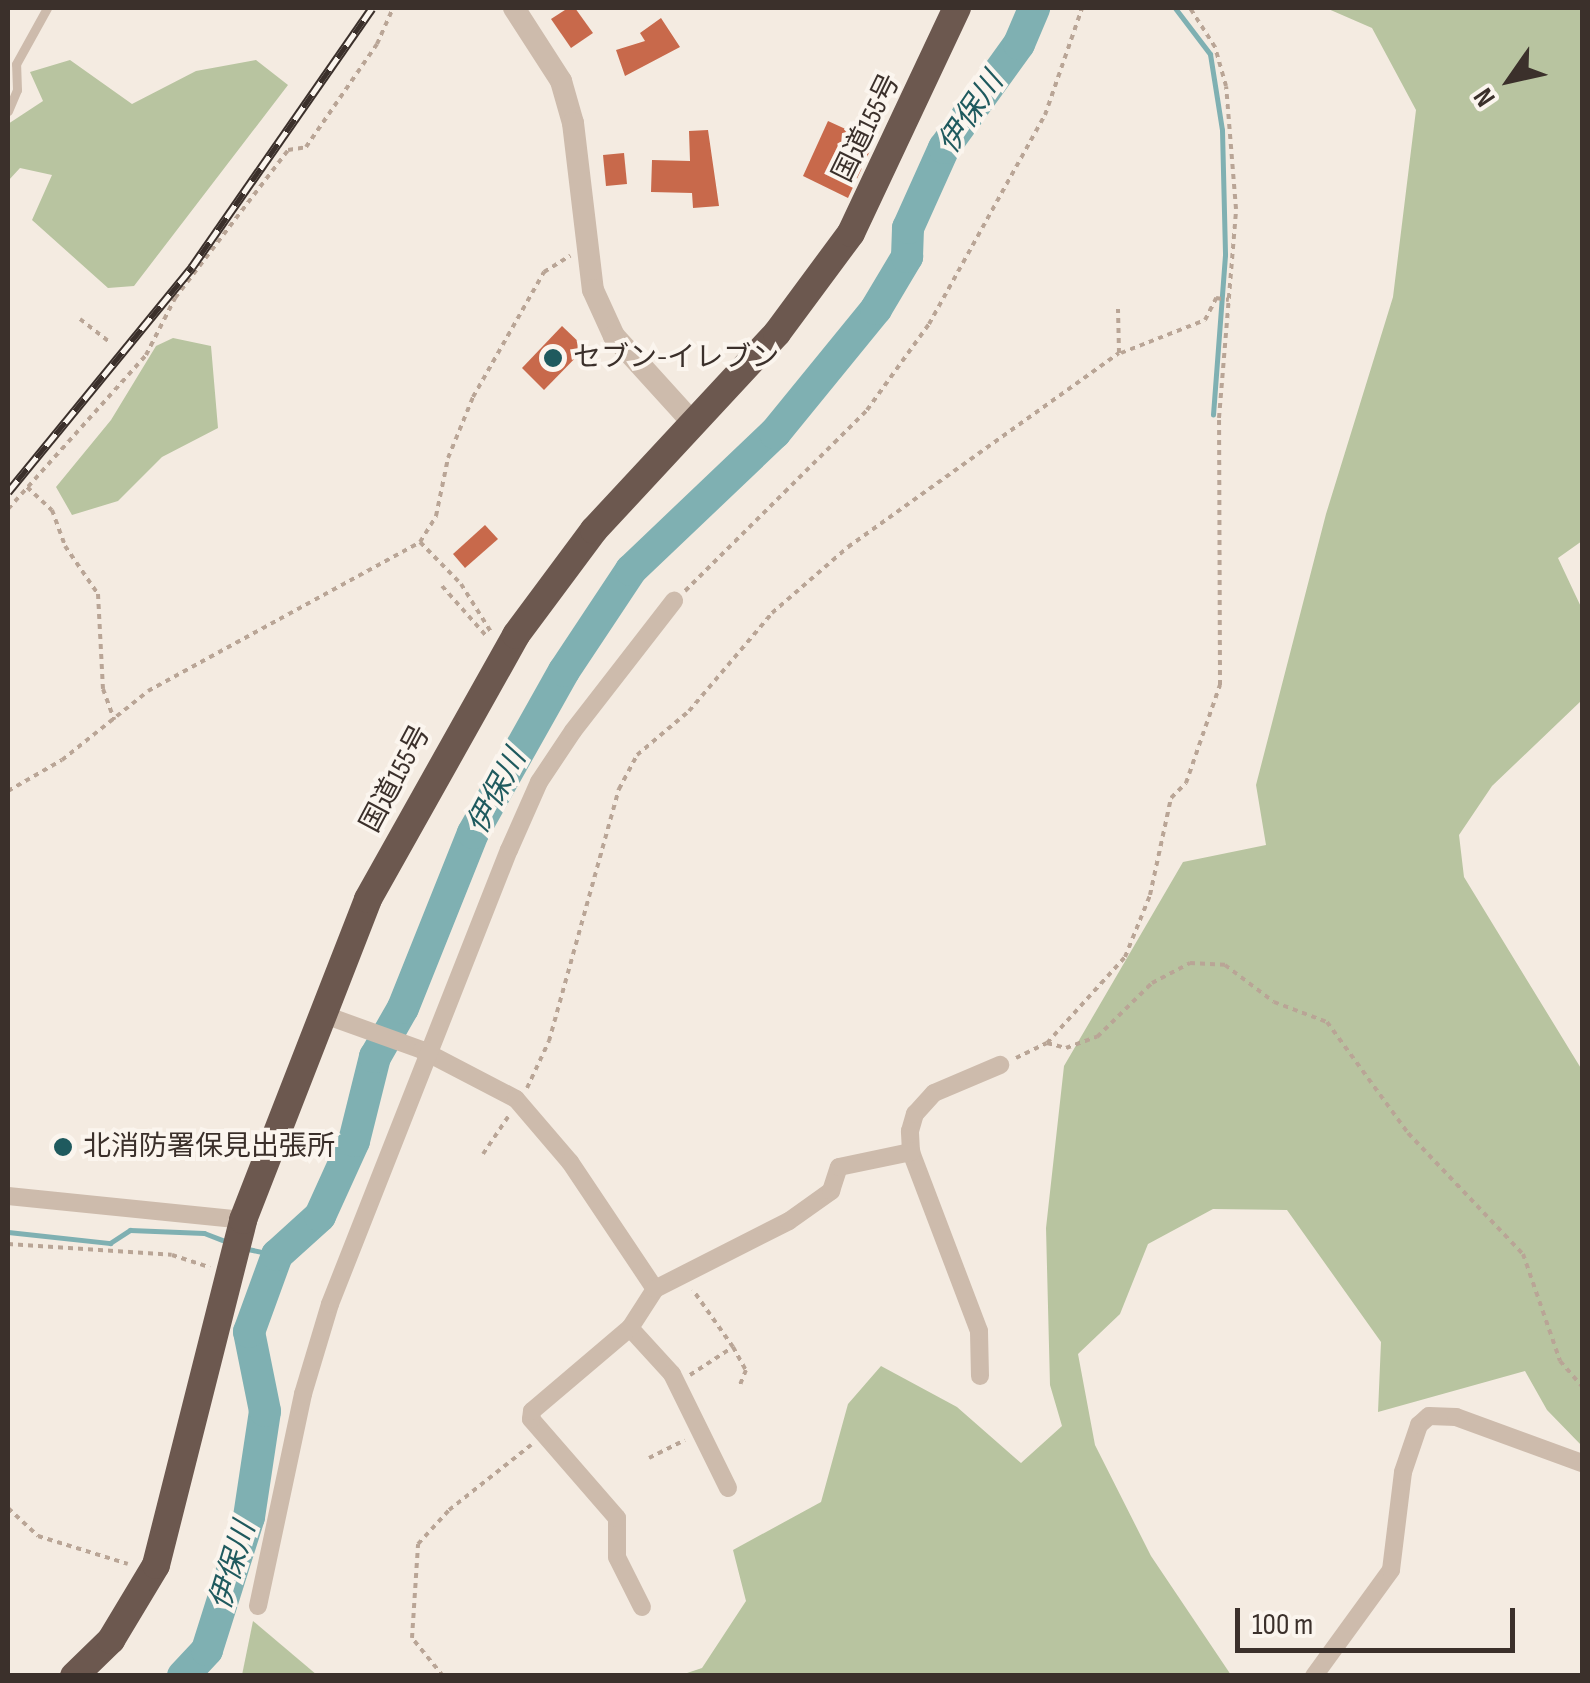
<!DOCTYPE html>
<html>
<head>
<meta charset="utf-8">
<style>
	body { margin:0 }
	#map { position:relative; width:1590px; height:1683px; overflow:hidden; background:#f4ebe1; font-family:"Sofia Sans Condensed","Noto Sans JP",sans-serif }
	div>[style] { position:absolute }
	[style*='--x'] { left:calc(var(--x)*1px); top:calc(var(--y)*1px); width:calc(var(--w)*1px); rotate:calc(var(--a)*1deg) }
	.green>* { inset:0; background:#b8c4a0 }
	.stream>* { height:5px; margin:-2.5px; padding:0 2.5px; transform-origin:2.5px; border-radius:2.5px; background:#7fb0b2 }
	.river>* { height:32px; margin:-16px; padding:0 16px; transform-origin:16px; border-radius:16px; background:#7fb0b2 }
	.building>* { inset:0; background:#c8694b }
	.path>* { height:4px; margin-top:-2px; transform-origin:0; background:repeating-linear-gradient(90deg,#b9a596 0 5px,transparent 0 10px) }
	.service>* { height:9px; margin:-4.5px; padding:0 4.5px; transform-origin:4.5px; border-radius:4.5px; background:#cdbbac }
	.minor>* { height:18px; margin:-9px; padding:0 9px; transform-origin:9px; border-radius:9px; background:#cdbbac }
	.tertiary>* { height:22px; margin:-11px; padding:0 11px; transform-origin:11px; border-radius:11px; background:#cdbbac }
	.trunk>* { height:28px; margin:-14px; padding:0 14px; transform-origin:14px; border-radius:14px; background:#6c584f }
	.rail>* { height:9px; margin-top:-4.5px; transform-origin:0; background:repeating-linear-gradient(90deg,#fbf5ee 0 15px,#3b302b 0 30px); box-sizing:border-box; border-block:2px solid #3b302b }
	.dots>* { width:28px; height:28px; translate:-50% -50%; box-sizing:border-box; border:5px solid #fbf5ee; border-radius:50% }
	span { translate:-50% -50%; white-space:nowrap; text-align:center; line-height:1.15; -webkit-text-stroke:8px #fbf5ee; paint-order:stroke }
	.street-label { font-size:28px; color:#3b302b }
	.poi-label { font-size:28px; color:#3b302b }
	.left { translate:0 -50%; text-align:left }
	.water-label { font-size:30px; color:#1f5a5e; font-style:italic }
	.frame { position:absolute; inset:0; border:10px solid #3b302b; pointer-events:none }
	.north { position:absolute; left:1460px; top:30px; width:100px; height:100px; -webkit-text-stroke:8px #fbf5ee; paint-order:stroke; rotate:236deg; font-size:28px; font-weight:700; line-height:40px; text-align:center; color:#3b302b }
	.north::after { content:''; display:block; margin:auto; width:35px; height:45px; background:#3b302b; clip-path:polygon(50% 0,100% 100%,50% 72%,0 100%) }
	.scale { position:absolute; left:1235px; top:1608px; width:280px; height:45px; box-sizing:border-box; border:5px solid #3b302b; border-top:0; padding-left:12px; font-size:30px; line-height:35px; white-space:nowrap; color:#3b302b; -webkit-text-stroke:8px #fbf5ee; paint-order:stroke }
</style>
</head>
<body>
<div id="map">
	<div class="green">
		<div style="clip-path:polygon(1326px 8px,1582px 8px,1582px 541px,1558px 558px,1582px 609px,1582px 700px,1492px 786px,1459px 835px,1464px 877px,1582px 1070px,1582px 1446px,1547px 1410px,1525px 1371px,1378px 1412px,1381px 1342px,1287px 1210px,1213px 1209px,1148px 1244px,1120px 1314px,1078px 1354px,1095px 1445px,1151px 1556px,1231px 1675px,681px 1675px,702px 1668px,746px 1601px,733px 1550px,821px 1502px,848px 1404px,881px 1366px,957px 1407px,1021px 1463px,1062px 1426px,1050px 1385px,1046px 1228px,1064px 1066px,1183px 862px,1266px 845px,1256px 785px,1326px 514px,1393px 297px,1416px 110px,1372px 28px)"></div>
		<div style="clip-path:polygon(70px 60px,132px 104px,196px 71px,256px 60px,288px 85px,134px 286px,108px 288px,32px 220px,52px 175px,20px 168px,8px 181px,8px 124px,43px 101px,30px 72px)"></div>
		<div style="clip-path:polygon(173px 338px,211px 346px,218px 428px,162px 457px,118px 501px,72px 515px,56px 487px,111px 420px,156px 346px)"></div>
		<div style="clip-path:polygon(253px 1621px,317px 1675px,242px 1675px)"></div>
	</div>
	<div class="stream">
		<div style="--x:1175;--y:8;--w:58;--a:52.7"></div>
		<div style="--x:1210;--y:54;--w:77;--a:81"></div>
		<div style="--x:1222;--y:130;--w:125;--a:88.6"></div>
		<div style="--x:1225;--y:255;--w:160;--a:94.3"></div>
		<div style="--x:8;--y:1232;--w:103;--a:6.2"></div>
		<div style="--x:110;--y:1243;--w:24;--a:-33"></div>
		<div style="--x:130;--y:1230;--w:74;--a:2.3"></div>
		<div style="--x:204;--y:1233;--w:26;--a:21"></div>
		<div style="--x:243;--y:1248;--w:35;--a:12"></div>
	</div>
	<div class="river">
		<div style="--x:183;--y:1676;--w:35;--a:-47"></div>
		<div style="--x:207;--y:1650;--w:139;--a:-72.5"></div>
		<div style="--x:249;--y:1517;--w:107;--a:-81.4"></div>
		<div style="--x:265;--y:1411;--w:81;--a:-101.4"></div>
		<div style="--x:249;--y:1332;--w:82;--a:-70"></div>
		<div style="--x:277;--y:1255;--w:58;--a:-42.2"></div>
		<div style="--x:320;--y:1216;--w:82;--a:-65.6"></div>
		<div style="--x:354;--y:1141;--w:87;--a:-76"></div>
		<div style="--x:375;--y:1057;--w:56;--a:-60.3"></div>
		<div style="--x:403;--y:1008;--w:188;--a:-68.2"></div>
		<div style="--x:473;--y:833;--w:186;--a:-60.7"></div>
		<div style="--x:564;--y:671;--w:121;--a:-56.4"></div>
		<div style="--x:631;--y:570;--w:199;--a:-43.6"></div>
		<div style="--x:775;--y:433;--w:160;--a:-50.8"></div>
		<div style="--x:876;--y:309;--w:61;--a:-59.2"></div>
		<div style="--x:907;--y:257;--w:29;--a:-88"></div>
		<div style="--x:908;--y:228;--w:88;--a:-65.8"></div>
		<div style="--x:944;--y:148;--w:128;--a:-54.2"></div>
		<div style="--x:1019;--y:44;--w:39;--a:-67"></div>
	</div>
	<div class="building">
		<div style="clip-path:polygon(568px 8px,575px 8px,593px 33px,571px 48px,551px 19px)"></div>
		<div style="clip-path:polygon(661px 18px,680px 47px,625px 76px,616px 50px,645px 41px,640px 33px)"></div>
		<div style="clip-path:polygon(828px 121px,874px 142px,848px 198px,803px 176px)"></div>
		<div style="clip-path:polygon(708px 130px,719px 206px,693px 208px,692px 193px,651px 192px,652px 160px,690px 161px,689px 131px)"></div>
		<div style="clip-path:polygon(624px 153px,627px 184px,606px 186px,603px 155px)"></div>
		<div style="clip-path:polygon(562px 326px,585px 348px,544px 390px,522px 368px)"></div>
		<div style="clip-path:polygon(485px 525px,498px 539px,465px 568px,453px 554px)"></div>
	</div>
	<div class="path">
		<div style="--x:80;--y:319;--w:36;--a:38"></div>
		<div style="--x:1121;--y:353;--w:90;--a:-21.4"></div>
		<div style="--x:1205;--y:320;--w:25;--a:-63"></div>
		<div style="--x:1216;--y:298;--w:13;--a:9"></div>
		<div style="--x:27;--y:487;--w:34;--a:43"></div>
		<div style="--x:52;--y:510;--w:38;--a:70"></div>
		<div style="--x:65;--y:546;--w:58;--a:55.5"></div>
		<div style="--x:98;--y:594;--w:95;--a:87"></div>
		<div style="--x:103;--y:689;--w:33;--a:70"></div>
		<div style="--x:8;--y:509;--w:207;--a:-48.1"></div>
		<div style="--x:146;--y:355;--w:64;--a:-63"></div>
		<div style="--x:175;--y:298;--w:186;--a:-52.6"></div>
		<div style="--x:288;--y:150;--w:18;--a:-9"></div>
		<div style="--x:306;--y:147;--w:125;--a:-55.4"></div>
		<div style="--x:377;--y:44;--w:39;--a:-66"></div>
		<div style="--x:420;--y:542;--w:59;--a:45.7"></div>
		<div style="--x:461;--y:584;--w:57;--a:58"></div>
		<div style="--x:442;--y:586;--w:69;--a:48.5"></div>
		<div style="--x:685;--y:591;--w:257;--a:-44.8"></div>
		<div style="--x:867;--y:410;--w:106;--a:-54.2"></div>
		<div style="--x:929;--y:324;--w:239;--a:-61"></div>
		<div style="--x:1045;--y:115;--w:113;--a:-70.9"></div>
		<div style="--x:8;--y:791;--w:62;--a:-29.9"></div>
		<div style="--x:62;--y:760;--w:110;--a:-38.7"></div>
		<div style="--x:148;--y:691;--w:310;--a:-28.7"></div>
		<div style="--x:420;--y:542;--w:31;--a:-58"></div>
		<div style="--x:436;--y:516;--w:59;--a:-78.3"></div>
		<div style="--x:448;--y:458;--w:66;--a:-67.7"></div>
		<div style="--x:473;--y:397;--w:144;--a:-60.4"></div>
		<div style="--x:544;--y:272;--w:31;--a:-32"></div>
		<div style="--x:1047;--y:1043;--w:20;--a:15"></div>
		<div style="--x:1066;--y:1048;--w:33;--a:-20"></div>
		<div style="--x:1097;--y:1037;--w:77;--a:-44.5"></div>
		<div style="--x:1152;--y:983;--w:43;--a:-27.8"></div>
		<div style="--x:1190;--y:963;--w:35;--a:3"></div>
		<div style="--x:1225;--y:965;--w:61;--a:37.1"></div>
		<div style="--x:1274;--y:1002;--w:57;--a:20.7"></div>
		<div style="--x:1327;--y:1022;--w:137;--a:53.9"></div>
		<div style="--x:1408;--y:1133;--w:167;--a:46.5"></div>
		<div style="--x:1523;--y:1254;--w:113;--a:70.9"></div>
		<div style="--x:1560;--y:1361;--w:33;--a:49"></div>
		<div style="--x:1016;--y:1058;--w:34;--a:-26"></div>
		<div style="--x:1047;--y:1043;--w:116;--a:-47.8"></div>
		<div style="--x:1125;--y:957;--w:67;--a:-68"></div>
		<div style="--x:1150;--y:895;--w:99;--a:-77.8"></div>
		<div style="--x:1171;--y:798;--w:21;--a:-45"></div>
		<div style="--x:1186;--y:783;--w:104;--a:-70.9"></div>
		<div style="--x:1220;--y:685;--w:267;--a:-90.2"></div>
		<div style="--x:1219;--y:418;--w:210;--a:-85.3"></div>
		<div style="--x:1236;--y:209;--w:123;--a:-94.6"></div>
		<div style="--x:1226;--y:86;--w:41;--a:-105.8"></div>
		<div style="--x:1215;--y:47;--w:46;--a:-122.7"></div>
		<div style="--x:527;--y:1088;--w:52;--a:-64.9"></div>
		<div style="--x:549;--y:1041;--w:262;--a:-74.5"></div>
		<div style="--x:619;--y:789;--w:38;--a:-62"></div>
		<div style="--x:637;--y:755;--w:68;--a:-40.2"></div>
		<div style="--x:689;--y:711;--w:128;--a:-49.7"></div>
		<div style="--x:772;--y:613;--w:101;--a:-41"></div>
		<div style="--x:848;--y:547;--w:333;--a:-35.6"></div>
		<div style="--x:1119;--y:353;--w:44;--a:-91.3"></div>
		<div style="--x:483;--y:1154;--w:45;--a:-56"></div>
		<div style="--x:8;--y:1244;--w:164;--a:3.8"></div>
		<div style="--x:172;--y:1255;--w:40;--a:18"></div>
		<div style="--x:733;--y:1347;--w:26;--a:61"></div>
		<div style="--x:746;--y:1370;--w:16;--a:112"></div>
		<div style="--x:690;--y:1375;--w:51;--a:-33.1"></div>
		<div style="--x:733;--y:1347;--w:70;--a:-125.1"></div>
		<div style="--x:649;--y:1458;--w:40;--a:-26.6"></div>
		<div style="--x:8;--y:1508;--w:41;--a:43"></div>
		<div style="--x:38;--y:1536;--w:94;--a:17.3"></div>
		<div style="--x:443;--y:1676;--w:49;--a:-129.2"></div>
		<div style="--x:412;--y:1638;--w:94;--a:-86.3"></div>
		<div style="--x:418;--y:1544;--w:46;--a:-47.6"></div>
		<div style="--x:449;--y:1510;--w:105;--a:-38.4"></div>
	</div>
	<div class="service">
		<div style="--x:8;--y:111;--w:23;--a:-67"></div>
		<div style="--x:17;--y:90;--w:26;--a:-92"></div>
		<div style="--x:16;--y:64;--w:64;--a:-61"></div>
	</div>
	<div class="minor">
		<div style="--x:322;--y:1014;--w:106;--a:19.8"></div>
		<div style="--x:422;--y:1050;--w:106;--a:27.5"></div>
		<div style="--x:516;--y:1099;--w:83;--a:49.4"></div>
		<div style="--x:570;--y:1162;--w:153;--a:56.2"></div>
		<div style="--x:8;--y:1196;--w:236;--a:5.8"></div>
		<div style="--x:630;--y:1328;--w:62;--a:47.6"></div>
		<div style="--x:672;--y:1374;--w:127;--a:63.8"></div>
		<div style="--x:980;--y:1376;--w:45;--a:-91.3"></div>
		<div style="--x:979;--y:1331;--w:191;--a:-110.8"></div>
		<div style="--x:911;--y:1152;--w:21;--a:-93"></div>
		<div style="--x:910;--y:1131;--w:18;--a:-74"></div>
		<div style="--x:915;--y:1114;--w:28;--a:-48"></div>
		<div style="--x:934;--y:1093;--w:72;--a:-23"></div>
		<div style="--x:258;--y:1606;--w:217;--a:-78"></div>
		<div style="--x:303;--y:1394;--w:94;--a:-73.3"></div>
		<div style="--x:330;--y:1304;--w:488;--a:-68.5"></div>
		<div style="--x:509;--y:850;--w:74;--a:-66.2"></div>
		<div style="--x:539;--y:782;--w:61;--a:-56.3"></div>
		<div style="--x:573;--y:731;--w:165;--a:-52.2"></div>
		<div style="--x:642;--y:1607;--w:56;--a:-116.6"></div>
		<div style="--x:617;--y:1557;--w:39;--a:-90"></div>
		<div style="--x:617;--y:1518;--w:131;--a:-131"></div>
		<div style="--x:531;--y:1419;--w:8;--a:-83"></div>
		<div style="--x:532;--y:1411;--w:128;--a:-40.3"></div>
		<div style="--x:630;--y:1328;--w:46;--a:-57.3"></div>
		<div style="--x:655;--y:1289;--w:150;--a:-26.9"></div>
		<div style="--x:789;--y:1221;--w:52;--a:-35.5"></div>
		<div style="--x:831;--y:1191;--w:25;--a:-72"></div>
		<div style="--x:839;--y:1167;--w:74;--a:-11.8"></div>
		<div style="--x:1314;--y:1676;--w:131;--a:-54"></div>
		<div style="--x:1391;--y:1570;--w:99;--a:-83"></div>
		<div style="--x:1403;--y:1472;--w:50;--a:-71.2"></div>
		<div style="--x:1419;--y:1425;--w:13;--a:-42"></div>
		<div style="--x:1429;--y:1416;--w:27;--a:2"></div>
		<div style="--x:1456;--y:1417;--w:134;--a:20.1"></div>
	</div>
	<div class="tertiary">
		<div style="--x:514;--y:8;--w:87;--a:57.2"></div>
		<div style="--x:561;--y:81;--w:44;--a:74.1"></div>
		<div style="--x:573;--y:123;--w:168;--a:83.2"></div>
		<div style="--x:593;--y:290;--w:51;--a:65.5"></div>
		<div style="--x:614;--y:336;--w:115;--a:47.8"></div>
	</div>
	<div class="trunk">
		<div style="--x:74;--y:1676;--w:52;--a:-44.2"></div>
		<div style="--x:111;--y:1640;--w:87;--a:-59"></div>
		<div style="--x:156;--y:1565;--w:356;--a:-75.8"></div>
		<div style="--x:243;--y:1220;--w:344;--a:-68.7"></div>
		<div style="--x:368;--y:899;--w:303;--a:-60.7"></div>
		<div style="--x:516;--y:635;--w:131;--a:-53.4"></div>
		<div style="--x:594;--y:530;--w:269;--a:-47.1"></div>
		<div style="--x:777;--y:333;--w:124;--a:-53.5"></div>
		<div style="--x:851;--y:233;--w:249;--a:-64.8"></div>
	</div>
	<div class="rail">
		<div style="--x:8;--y:492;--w:291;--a:-50.7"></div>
		<div style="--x:192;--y:267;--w:315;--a:-55.2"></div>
	</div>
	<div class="dots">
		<div style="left:553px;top:358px;background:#1f5a5e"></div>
		<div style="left:63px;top:1147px;background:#1f5a5e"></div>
	</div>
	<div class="street-label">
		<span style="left:867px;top:128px;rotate:-64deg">国道155号</span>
		<span style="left:396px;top:779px;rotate:-62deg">国道155号</span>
	</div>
	<div class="poi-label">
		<span class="left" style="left:573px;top:358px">セブン-イレブン</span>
		<span class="left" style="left:83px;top:1147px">北消防署保見出張所</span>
	</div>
	<div class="water-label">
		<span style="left:971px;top:113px;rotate:-56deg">伊保川</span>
		<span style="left:497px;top:792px;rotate:-62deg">伊保川</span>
		<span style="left:233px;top:1566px;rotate:-73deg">伊保川</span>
	</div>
	<div class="frame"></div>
	<div class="north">N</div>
	<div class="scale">100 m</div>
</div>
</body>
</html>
